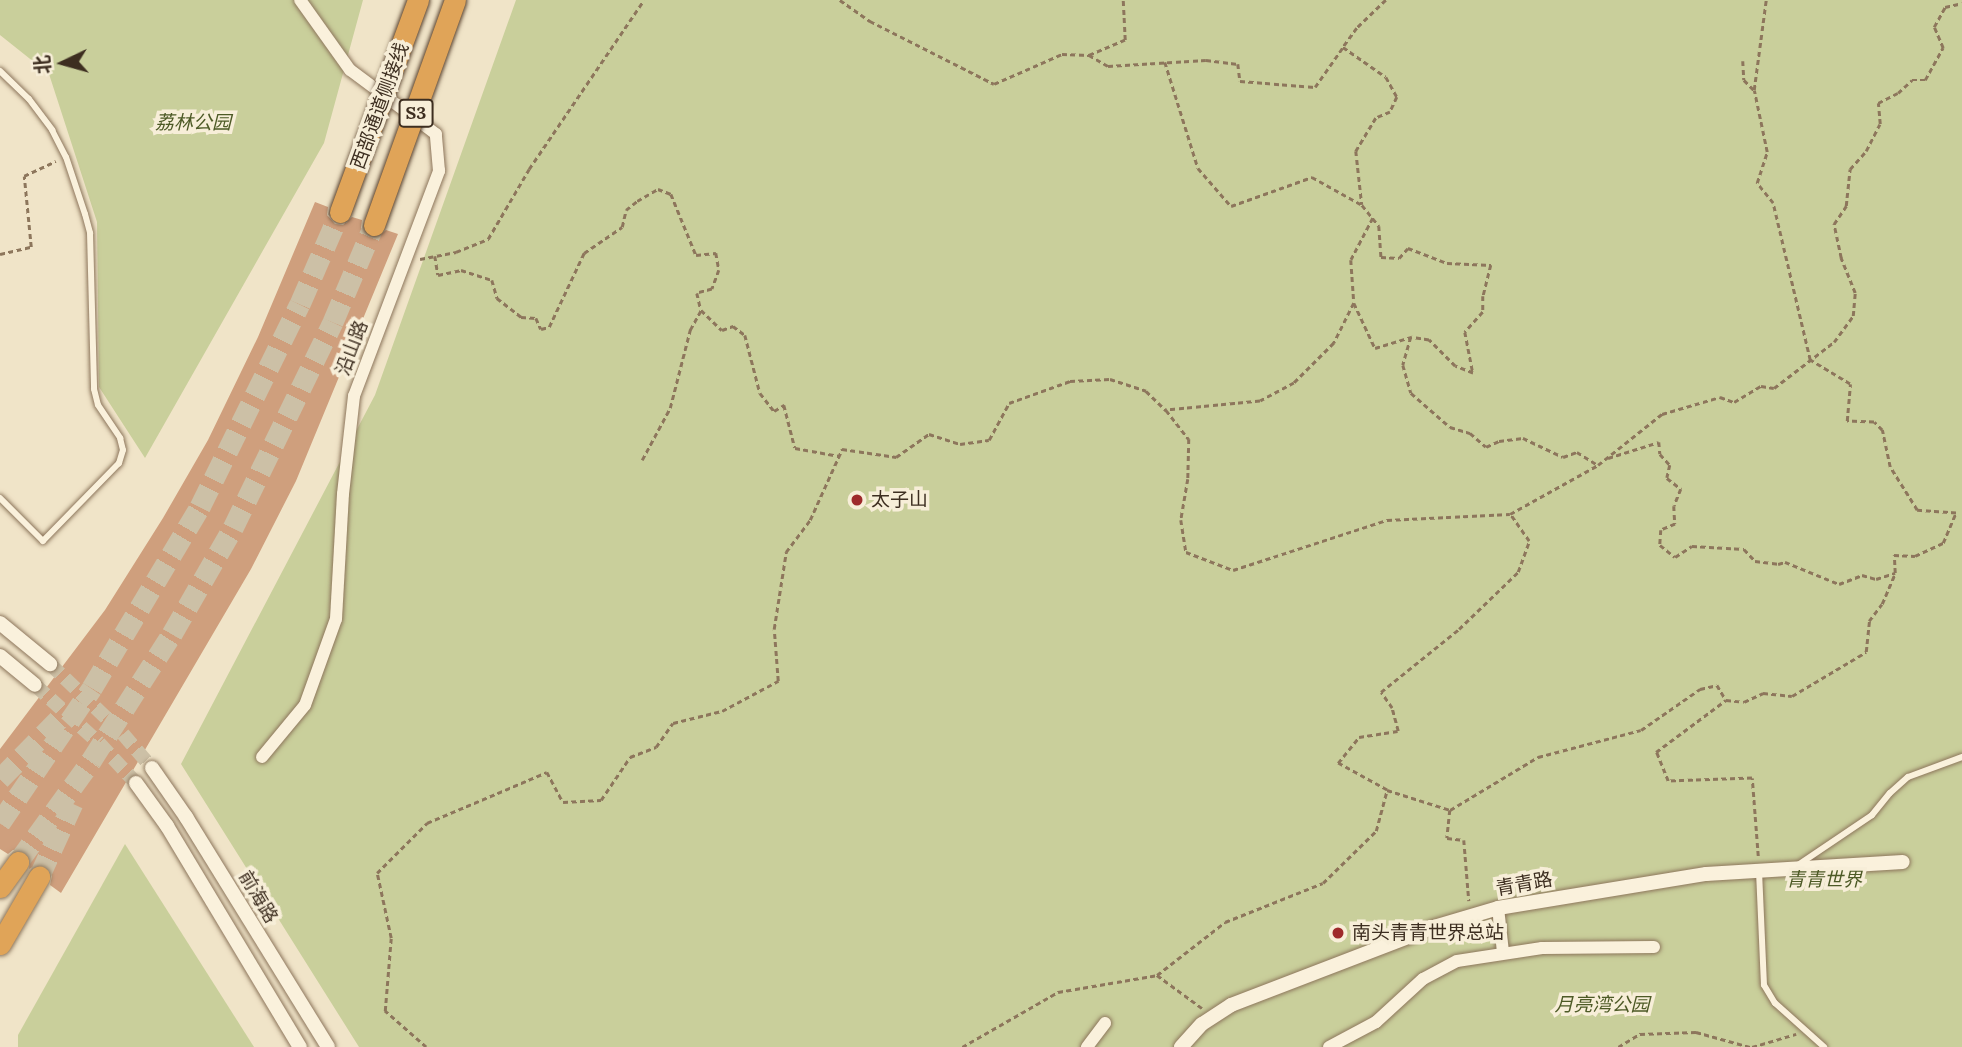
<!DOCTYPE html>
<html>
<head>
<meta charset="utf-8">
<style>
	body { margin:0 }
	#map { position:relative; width:1962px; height:1047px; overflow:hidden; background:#f0e4c8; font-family:Lora,"Noto Sans SC",serif }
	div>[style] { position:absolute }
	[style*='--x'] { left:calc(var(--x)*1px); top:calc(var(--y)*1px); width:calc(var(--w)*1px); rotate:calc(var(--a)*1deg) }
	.green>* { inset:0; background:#c9cf9b }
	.building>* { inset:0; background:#cf9f7d }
	.tertiary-tunnel>* { height:14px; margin-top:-7px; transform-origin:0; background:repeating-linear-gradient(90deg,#ccc0a6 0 14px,transparent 0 21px) }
	.motorway-tunnel>* { height:21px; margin-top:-10.5px; transform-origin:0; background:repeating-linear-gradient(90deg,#ccc0a6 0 21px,transparent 0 31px) }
	.path>* { height:2.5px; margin-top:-1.25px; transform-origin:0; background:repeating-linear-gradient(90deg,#8d765c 0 5px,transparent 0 8.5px) }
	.roads { filter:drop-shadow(0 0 2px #8d765c) drop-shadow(0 0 2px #8d765c) }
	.service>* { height:6px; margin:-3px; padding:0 3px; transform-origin:3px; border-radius:3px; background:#faf1dc }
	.minor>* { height:12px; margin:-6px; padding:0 6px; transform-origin:6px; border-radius:6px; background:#faf1dc }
	.tertiary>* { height:14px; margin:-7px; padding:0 7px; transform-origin:7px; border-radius:7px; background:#faf1dc }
	.motorway>* { height:21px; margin:-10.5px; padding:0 10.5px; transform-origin:10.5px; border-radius:10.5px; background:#e0a458 }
	.bridges { filter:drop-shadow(0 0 2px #5b4430) drop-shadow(0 0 2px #5b4430) }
	.motorway-bridge>* { height:21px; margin:-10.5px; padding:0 10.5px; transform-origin:10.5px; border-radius:10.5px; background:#e0a458 }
	.dots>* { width:19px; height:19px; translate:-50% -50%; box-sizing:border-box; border:4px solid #f7eed8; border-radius:50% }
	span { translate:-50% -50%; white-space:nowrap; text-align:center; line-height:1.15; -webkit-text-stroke:7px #f7eed8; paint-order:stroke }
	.shield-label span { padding:2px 5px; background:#f7eed8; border:2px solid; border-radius:5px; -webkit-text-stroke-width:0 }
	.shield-label { font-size:18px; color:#3d2e20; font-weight:700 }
	.street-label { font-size:19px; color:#3d2e20 }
	.park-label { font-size:19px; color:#4d5a26; font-style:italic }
	.poi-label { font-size:19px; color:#3d2e20 }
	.left { translate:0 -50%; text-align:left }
	.north { position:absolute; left:28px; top:28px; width:70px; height:70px; -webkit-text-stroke:5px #f7eed8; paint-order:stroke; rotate:265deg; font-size:19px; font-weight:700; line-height:28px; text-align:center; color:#3d2e20 }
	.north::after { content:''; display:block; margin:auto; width:24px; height:32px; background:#3d2e20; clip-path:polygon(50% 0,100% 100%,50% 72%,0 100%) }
</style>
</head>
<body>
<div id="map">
	<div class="green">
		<div style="clip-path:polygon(0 0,363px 0,324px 143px,145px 458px,99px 387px,97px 222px,49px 74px,0 35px)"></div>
		<div style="clip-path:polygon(516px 0,1962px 0,1962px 1047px,359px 1047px,181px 764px,375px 395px)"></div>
		<div style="clip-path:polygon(125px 844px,254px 1047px,18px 1047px,18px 1035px)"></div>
	</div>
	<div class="building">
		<div style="clip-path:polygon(315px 202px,328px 207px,327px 215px,335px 224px,343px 225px,352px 217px,362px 220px,361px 228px,369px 237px,377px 238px,386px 230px,398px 234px,296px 481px,251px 569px,61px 893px,50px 885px,52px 876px,46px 866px,38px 864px,29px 869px,30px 857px,25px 851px,13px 850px,8px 854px,0 849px,0 749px,105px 610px,163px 518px,208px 440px,258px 337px)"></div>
	</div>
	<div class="tertiary-tunnel">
		<div style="--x:50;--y:664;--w:101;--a:43.8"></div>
		<div style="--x:123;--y:734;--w:45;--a:49.5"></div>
		<div style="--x:35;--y:685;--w:86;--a:42.2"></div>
		<div style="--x:99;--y:743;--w:54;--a:47.2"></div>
	</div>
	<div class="motorway-tunnel">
		<div style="--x:0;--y:779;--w:86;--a:-45.5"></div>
		<div style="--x:0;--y:823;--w:163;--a:-55.7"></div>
		<div style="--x:92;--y:688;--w:211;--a:-59.2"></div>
		<div style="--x:200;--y:507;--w:226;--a:-63.8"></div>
		<div style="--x:300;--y:304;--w:100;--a:-66.5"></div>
		<div style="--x:18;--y:862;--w:125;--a:-54.1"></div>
		<div style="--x:91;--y:761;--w:151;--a:-57.5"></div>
		<div style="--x:172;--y:634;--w:122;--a:-60.1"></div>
		<div style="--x:233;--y:528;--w:229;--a:-64.1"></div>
		<div style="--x:333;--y:322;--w:105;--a:-67.1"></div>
		<div style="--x:39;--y:877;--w:81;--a:-65.3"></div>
	</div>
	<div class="path">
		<div style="--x:840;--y:0;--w:37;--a:35"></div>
		<div style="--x:870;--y:21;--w:139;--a:26.9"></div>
		<div style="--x:994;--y:84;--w:74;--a:-23.8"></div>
		<div style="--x:1062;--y:54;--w:27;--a:2"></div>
		<div style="--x:1089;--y:55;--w:22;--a:30"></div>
		<div style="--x:1108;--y:66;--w:98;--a:-3.5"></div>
		<div style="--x:1206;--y:60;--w:32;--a:7"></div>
		<div style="--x:1238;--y:64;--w:17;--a:83"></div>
		<div style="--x:1240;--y:81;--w:75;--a:4.6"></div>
		<div style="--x:1315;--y:87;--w:49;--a:-55"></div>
		<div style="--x:1386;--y:0;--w:40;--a:136"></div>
		<div style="--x:1357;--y:28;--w:24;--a:126"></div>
		<div style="--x:1343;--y:47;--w:52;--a:34.9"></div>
		<div style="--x:1386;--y:77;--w:23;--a:61"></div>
		<div style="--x:1397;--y:97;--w:17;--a:115"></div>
		<div style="--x:1390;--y:112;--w:15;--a:157"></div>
		<div style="--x:1376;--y:118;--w:39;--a:121"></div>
		<div style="--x:1356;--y:151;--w:54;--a:83.7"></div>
		<div style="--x:1362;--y:205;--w:27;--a:51"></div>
		<div style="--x:1379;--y:226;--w:31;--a:86"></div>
		<div style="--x:1381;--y:257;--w:18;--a:3"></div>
		<div style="--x:1399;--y:258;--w:13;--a:-48"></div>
		<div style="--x:1408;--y:248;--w:42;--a:21"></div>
		<div style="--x:1447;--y:263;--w:44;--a:2.6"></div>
		<div style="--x:1491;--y:265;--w:32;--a:104"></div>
		<div style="--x:1483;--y:296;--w:16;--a:90"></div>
		<div style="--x:1483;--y:312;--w:27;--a:132"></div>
		<div style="--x:1465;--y:332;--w:42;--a:79"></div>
		<div style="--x:1473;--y:373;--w:19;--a:-159"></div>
		<div style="--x:1455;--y:366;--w:37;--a:-135"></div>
		<div style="--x:1429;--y:340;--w:18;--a:-171"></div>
		<div style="--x:1411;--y:337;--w:29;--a:106"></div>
		<div style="--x:1403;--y:365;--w:29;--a:74"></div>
		<div style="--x:1411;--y:393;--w:52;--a:41.1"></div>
		<div style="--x:1450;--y:427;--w:21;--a:17"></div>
		<div style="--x:1470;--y:433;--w:21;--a:41"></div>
		<div style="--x:1486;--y:447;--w:14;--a:-25"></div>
		<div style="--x:1499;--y:441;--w:24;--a:-7"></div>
		<div style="--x:1523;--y:438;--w:44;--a:25.4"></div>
		<div style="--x:1563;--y:457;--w:15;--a:-20"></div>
		<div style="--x:1577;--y:452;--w:25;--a:32"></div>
		<div style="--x:1598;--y:465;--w:82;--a:-38.6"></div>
		<div style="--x:1662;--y:414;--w:60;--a:-16.3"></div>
		<div style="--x:1720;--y:397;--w:15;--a:20"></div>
		<div style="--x:1734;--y:402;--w:31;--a:-31"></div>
		<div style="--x:1761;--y:386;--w:13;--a:9"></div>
		<div style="--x:1774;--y:388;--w:76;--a:-37.5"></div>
		<div style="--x:1834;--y:342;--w:32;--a:-54"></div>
		<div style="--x:1853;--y:316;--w:23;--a:-85"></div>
		<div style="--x:1855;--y:293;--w:38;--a:-112"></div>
		<div style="--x:1841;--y:258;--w:35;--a:-102"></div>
		<div style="--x:1834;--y:224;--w:22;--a:-56"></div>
		<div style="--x:1846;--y:206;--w:37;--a:-84"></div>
		<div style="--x:1850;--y:169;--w:24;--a:-48"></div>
		<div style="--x:1866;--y:151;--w:30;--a:-63"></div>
		<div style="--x:1880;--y:124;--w:21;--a:-95"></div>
		<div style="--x:1878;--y:103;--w:22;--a:-27"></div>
		<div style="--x:1898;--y:93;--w:19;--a:-43"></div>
		<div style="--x:1912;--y:80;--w:13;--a:0"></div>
		<div style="--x:1925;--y:80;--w:37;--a:-61"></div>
		<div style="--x:1943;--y:48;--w:23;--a:-113"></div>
		<div style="--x:1934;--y:27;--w:23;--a:-61"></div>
		<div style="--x:1945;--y:7;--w:17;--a:-13"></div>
		<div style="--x:1089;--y:55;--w:39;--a:-23"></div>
		<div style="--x:1125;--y:40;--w:40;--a:-92.9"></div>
		<div style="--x:1743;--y:61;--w:19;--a:87"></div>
		<div style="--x:1744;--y:80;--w:14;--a:45"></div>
		<div style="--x:1165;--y:62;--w:111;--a:72.7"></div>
		<div style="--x:1198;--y:168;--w:50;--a:49"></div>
		<div style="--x:1231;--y:206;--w:86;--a:-19.7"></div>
		<div style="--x:1312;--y:177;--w:57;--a:29.2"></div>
		<div style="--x:1373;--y:218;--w:47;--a:117.6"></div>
		<div style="--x:1351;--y:260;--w:43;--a:86"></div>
		<div style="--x:1354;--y:303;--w:50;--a:65"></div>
		<div style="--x:1375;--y:348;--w:38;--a:-17"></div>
		<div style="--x:0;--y:254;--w:32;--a:-13"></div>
		<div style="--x:31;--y:247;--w:71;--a:-95.6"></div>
		<div style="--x:24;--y:176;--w:35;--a:-25"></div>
		<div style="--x:435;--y:256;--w:19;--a:81"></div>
		<div style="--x:438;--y:275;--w:24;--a:-12"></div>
		<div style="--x:461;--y:270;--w:33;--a:18"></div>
		<div style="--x:492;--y:280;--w:19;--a:74"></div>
		<div style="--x:497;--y:298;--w:31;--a:38"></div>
		<div style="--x:521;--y:317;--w:15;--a:4"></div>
		<div style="--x:536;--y:318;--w:12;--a:66"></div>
		<div style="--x:541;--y:329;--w:8;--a:-14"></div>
		<div style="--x:549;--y:327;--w:82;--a:-64.7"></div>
		<div style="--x:584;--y:253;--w:46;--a:-34.4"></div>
		<div style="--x:622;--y:227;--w:17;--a:-77"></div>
		<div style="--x:626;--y:210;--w:14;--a:-39"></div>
		<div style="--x:637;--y:201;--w:24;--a:-30"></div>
		<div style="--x:658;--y:189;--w:14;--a:21"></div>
		<div style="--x:671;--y:194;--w:66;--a:67.7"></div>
		<div style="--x:696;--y:255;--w:20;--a:-6"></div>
		<div style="--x:716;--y:253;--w:17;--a:80"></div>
		<div style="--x:719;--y:270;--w:20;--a:110"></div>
		<div style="--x:712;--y:289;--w:16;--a:165"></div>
		<div style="--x:697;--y:293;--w:17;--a:77"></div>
		<div style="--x:701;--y:310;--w:29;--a:44"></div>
		<div style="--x:722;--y:330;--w:12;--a:-20"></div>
		<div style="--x:733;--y:326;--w:15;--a:37"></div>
		<div style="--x:745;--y:335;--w:60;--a:75.5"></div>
		<div style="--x:760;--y:393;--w:23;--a:52"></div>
		<div style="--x:774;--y:411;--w:12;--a:-31"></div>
		<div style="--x:784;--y:405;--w:44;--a:75.7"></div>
		<div style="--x:795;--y:448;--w:45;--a:10.3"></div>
		<div style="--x:420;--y:259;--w:37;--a:-11"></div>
		<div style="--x:456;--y:252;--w:35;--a:-22"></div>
		<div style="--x:488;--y:239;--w:81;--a:-59.6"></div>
		<div style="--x:529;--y:169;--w:204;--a:-55.8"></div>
		<div style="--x:1354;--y:303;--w:45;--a:116.6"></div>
		<div style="--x:1334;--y:343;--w:57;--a:135"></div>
		<div style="--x:1294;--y:383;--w:38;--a:152"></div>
		<div style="--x:1260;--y:401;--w:94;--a:174.5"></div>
		<div style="--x:1166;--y:410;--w:37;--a:52"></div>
		<div style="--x:1189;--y:439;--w:40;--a:91.4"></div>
		<div style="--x:1188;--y:479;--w:42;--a:99.7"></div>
		<div style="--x:1181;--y:520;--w:32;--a:81"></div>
		<div style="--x:1186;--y:552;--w:50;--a:21"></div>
		<div style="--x:1233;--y:570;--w:162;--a:-18"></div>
		<div style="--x:1387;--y:520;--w:123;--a:-2.8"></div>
		<div style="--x:1510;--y:514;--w:101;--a:-29.1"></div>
		<div style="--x:1608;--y:458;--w:53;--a:-17.4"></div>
		<div style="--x:1659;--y:442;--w:12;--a:85"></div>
		<div style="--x:1660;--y:454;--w:15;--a:48"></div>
		<div style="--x:1670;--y:465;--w:13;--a:103"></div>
		<div style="--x:1667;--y:478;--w:18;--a:38"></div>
		<div style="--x:1681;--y:489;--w:18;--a:112"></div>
		<div style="--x:1674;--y:506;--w:18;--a:87"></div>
		<div style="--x:1675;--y:524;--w:15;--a:157"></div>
		<div style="--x:1661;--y:530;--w:15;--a:94"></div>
		<div style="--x:1660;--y:545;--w:19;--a:39"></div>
		<div style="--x:1675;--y:557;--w:20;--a:-33"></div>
		<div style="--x:1692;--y:546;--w:52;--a:3.3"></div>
		<div style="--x:1744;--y:549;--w:16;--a:47"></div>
		<div style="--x:1755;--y:561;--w:23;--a:7"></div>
		<div style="--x:1778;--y:564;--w:7;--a:-16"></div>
		<div style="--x:1785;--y:562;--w:58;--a:22.2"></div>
		<div style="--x:1839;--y:584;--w:25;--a:-21"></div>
		<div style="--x:1862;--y:575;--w:15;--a:16"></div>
		<div style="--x:1876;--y:579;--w:20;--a:-18"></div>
		<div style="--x:1895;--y:573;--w:18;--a:-93"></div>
		<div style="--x:1894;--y:555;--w:21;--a:3"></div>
		<div style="--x:1915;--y:556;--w:31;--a:-25"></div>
		<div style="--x:1943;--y:543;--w:33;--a:-67"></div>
		<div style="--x:1956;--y:513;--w:39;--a:-176"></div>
		<div style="--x:1917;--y:510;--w:51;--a:-122.1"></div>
		<div style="--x:1890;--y:467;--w:38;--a:-102"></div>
		<div style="--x:1882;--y:430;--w:11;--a:-135"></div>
		<div style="--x:1874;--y:422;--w:27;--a:-178"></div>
		<div style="--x:1847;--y:421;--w:37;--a:-85"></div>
		<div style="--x:1850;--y:384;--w:47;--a:-149"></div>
		<div style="--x:1810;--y:360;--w:161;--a:-103.3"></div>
		<div style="--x:1773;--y:203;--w:26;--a:-129"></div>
		<div style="--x:1757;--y:183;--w:33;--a:-72"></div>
		<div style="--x:1767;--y:152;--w:63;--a:-101.8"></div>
		<div style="--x:1754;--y:90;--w:91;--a:-82.4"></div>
		<div style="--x:642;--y:460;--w:59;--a:-61.7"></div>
		<div style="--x:670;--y:408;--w:81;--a:-75.6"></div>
		<div style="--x:690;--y:330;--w:23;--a:-61"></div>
		<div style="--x:1387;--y:790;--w:56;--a:-151.1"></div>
		<div style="--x:1338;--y:763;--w:33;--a:-51"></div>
		<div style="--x:1359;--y:737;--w:39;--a:-9"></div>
		<div style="--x:1398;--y:731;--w:24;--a:-105"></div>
		<div style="--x:1392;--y:708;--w:19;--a:-125"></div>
		<div style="--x:1381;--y:692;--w:100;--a:-38.9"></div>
		<div style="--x:1459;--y:629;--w:82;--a:-44"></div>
		<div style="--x:1518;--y:572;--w:33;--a:-70"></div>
		<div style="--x:1529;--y:541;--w:33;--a:-125"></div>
		<div style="--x:1450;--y:810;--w:103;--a:-31.1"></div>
		<div style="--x:1538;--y:757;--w:106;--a:-14.7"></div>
		<div style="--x:1641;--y:730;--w:72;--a:-34.8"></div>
		<div style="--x:1700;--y:689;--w:17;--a:-13"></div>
		<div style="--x:1717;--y:685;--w:17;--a:59"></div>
		<div style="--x:1758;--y:856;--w:78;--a:-94.4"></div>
		<div style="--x:1752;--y:778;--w:84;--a:178"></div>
		<div style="--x:1668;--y:781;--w:31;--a:-112"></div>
		<div style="--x:1656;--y:752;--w:87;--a:-36.6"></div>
		<div style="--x:1726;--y:700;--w:18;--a:6"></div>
		<div style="--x:1744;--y:702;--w:21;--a:-25"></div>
		<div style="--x:1763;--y:693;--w:29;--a:6"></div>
		<div style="--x:1792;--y:696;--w:86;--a:-30.7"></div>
		<div style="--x:1866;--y:652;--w:31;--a:-84"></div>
		<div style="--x:1869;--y:621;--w:21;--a:-53"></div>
		<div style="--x:1882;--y:604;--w:34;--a:-67"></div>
		<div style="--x:1157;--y:975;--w:86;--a:-37.9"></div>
		<div style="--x:1225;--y:922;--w:105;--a:-21.7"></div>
		<div style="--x:1323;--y:883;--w:74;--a:-44.5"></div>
		<div style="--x:1376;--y:831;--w:42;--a:-75"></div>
		<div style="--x:1387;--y:790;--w:66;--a:17.6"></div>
		<div style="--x:1450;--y:810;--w:28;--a:96"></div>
		<div style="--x:1447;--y:838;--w:17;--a:7"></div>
		<div style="--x:1464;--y:840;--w:61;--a:85.3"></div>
		<div style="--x:426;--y:1047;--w:55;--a:-138.7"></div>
		<div style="--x:385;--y:1011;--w:73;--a:-85.3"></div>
		<div style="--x:391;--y:938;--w:66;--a:-102.2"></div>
		<div style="--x:377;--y:873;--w:71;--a:-45"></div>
		<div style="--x:427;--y:823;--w:130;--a:-23"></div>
		<div style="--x:547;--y:772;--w:34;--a:62"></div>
		<div style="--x:563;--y:802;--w:38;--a:-3"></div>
		<div style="--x:601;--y:800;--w:52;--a:-56"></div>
		<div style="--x:630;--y:757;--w:28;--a:-21"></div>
		<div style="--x:656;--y:747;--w:29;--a:-55"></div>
		<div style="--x:673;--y:723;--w:50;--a:-13.8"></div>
		<div style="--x:722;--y:711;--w:64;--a:-28.2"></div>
		<div style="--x:778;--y:681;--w:52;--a:-94.4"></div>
		<div style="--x:774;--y:629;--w:78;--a:-81.1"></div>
		<div style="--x:786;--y:552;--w:40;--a:-53"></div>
		<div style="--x:810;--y:520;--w:78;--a:-65.7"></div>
		<div style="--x:842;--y:449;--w:55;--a:8.4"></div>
		<div style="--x:896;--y:457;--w:40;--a:-34.9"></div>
		<div style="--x:929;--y:434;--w:33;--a:18"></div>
		<div style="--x:960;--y:444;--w:29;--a:-8"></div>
		<div style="--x:989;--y:440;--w:42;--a:-61.6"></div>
		<div style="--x:1009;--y:403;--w:65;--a:-19.8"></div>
		<div style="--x:1070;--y:381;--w:40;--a:-2.9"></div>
		<div style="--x:1110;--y:379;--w:38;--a:18"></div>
		<div style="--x:1146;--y:391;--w:28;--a:44"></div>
		<div style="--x:962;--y:1047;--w:111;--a:-29.8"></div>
		<div style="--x:1058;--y:992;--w:100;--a:-9.7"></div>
		<div style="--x:1157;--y:975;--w:56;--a:36.3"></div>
		<div style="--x:1618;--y:1047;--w:26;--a:-31"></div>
		<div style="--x:1640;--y:1034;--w:56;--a:-2"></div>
		<div style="--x:1696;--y:1032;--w:56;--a:15.5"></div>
		<div style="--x:1752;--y:1047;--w:46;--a:-16.5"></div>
	</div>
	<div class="roads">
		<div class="service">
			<div style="--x:0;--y:71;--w:40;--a:44"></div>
			<div style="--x:29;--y:99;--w:39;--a:53"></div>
			<div style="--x:52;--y:130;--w:30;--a:63"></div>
			<div style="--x:66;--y:157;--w:60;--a:71.6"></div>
			<div style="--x:85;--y:214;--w:20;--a:75"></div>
			<div style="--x:90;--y:233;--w:156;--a:88.5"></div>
			<div style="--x:94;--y:389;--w:16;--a:76"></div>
			<div style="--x:98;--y:405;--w:40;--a:56"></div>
			<div style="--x:120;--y:438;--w:12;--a:76"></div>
			<div style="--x:123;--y:450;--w:14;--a:107"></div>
			<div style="--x:119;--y:463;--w:109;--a:134.3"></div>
			<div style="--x:43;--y:541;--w:61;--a:-135"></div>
			<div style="--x:1798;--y:865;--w:89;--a:-34"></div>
			<div style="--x:1872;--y:815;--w:28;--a:-51"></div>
			<div style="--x:1890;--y:793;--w:24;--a:-42"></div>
			<div style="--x:1908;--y:777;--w:58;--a:-20.3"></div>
			<div style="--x:1759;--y:871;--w:114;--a:87.5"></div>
			<div style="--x:1764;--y:985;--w:21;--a:59"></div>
			<div style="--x:1775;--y:1003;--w:66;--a:41.9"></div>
		</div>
		<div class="minor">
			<div style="--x:262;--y:757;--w:67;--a:-50.4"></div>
			<div style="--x:305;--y:705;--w:91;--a:-70.2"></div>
			<div style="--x:336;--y:619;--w:125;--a:-86.8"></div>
			<div style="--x:343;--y:494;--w:99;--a:-83.6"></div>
			<div style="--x:354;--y:396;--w:241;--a:-69.3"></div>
			<div style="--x:439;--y:171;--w:37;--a:-95"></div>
			<div style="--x:436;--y:134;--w:107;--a:-143.3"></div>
			<div style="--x:350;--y:70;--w:86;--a:-125.5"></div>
			<div style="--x:1498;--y:908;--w:44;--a:83.5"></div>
			<div style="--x:1087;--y:1047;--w:30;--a:-53"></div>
			<div style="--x:1329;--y:1047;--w:53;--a:-28"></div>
			<div style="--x:1376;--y:1022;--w:64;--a:-42.5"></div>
			<div style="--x:1423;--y:979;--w:38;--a:-28"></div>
			<div style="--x:1457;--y:961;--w:86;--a:-8.7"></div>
			<div style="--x:1542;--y:948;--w:112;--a:-0.5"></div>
		</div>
		<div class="tertiary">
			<div style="--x:0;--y:623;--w:65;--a:39.4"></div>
			<div style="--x:0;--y:656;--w:45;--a:39.6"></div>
			<div style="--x:152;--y:768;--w:60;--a:55.2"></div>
			<div style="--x:186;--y:817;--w:270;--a:58.3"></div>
			<div style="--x:136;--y:783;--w:53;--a:54.2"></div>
			<div style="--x:167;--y:826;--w:258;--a:59"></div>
			<div style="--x:1181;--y:1047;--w:31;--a:-48"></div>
			<div style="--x:1202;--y:1024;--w:35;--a:-33"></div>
			<div style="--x:1231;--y:1005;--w:217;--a:-21"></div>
			<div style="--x:1434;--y:927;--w:67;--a:-16.5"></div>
			<div style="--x:1498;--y:908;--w:211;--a:-9.3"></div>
			<div style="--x:1706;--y:874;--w:197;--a:-3.5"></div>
		</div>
		<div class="motorway">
			<div style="--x:0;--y:887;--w:31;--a:-54"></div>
			<div style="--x:0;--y:944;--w:78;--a:-59.8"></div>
		</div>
	</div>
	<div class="bridges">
		<div class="motorway-bridge">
			<div style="--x:340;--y:212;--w:226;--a:-69.8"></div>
			<div style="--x:374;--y:225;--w:239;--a:-70.2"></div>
		</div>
	</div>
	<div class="dots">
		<div style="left:857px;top:500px;background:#9e2a2b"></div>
		<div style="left:1338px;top:933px;background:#9e2a2b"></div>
	</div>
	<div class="shield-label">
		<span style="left:416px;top:113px">S3</span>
	</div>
	<div class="street-label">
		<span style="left:380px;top:106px;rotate:-70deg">西部通道侧接线</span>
		<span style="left:352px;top:348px;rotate:-69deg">沿山路</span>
		<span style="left:1524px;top:884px;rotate:-10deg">青青路</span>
		<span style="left:258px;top:897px;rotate:59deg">前海路</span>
	</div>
	<div class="park-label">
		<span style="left:193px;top:123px">荔林公园</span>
		<span style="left:1824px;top:880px">青青世界</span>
		<span style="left:1602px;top:1005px">月亮湾公园</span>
	</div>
	<div class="poi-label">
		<span class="left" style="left:871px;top:500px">太子山</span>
		<span class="left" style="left:1352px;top:933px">南头青青世界总站</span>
	</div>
	<div class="north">北</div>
</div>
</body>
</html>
